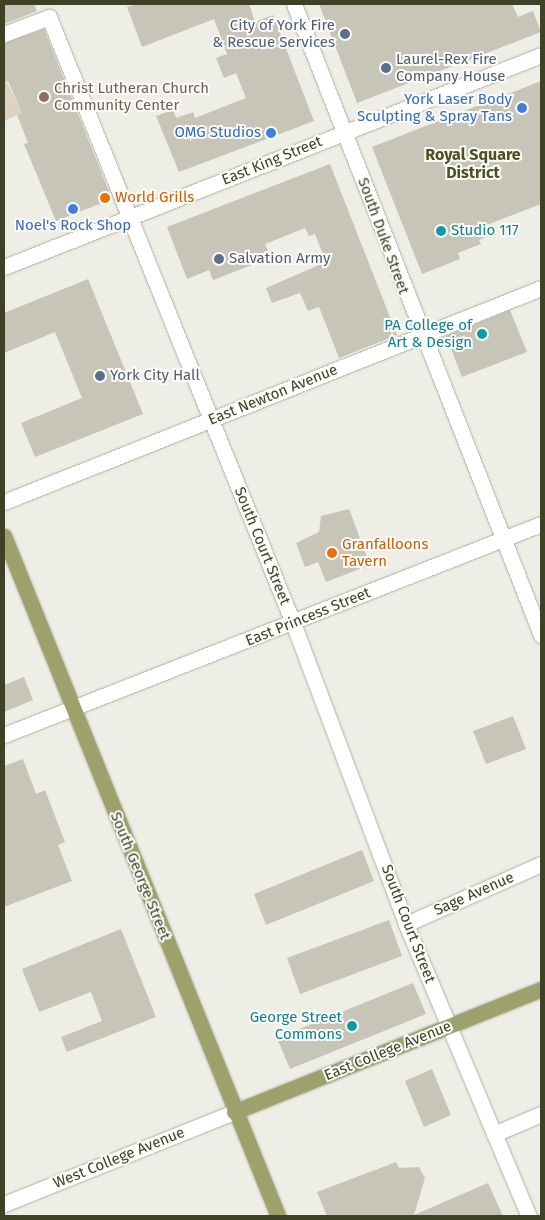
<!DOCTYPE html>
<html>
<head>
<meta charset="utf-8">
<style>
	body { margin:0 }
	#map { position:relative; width:545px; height:1220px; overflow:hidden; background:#efeee6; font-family:"Fira Sans",sans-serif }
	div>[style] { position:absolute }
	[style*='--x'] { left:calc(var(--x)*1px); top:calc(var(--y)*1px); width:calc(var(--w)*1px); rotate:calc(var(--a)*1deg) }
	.green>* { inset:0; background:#ded3c0 }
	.building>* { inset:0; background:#c6c5b8 }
	.roads { filter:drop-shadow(0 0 1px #afb0a1) drop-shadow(0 0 1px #afb0a1) }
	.street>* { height:15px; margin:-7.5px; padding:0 7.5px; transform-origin:7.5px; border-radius:7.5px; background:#fff }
	.secondary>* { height:15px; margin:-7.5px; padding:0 7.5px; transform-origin:7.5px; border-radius:7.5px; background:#fff }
	.primary>* { height:15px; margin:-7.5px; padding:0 7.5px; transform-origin:7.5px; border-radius:7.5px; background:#9da26c }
	.dots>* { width:14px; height:14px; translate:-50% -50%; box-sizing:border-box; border:2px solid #fbfaf7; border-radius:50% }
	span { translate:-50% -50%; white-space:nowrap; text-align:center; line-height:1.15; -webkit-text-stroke:4px #fbfaf7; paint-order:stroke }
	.service-label { font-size:15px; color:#4e5e75 }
	.right { translate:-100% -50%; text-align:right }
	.left { translate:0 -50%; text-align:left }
	.education-label { font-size:15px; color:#785e54 }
	.shop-label { font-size:15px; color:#366cbe }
	.street-label { font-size:15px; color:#3e4125 }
	.food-label { font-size:15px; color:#c56008 }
	.culture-label { font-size:15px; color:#0d838f }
	.neighbourhood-label { font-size:16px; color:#4d5221; font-weight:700 }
	.frame { position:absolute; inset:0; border:5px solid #3e4125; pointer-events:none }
</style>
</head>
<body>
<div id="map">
	<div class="green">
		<div style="clip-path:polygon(4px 76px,22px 113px,4px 121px)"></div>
	</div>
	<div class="building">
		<div style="clip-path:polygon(4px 4px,34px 4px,37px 11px,4px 24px)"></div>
		<div style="clip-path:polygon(137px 4px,249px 4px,255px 22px,273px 15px,314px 121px,179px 172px,156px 116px,173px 110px,176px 118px,193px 112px,195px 118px,246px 98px,236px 73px,224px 78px,216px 58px,227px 54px,214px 19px,142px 47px,127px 7px)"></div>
		<div style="clip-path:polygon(319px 4px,512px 4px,518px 17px,533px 11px,541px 32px,357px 103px)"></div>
		<div style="clip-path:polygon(44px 29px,112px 199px,56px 221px,24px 144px,28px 143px,17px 115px,22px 113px,8px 81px,4px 82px,4px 43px)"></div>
		<div style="clip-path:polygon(541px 81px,541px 204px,484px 226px,488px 236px,479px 240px,481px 244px,458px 253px,460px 259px,422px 274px,372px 147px)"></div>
		<div style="clip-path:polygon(330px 164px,397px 335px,339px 358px,319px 307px,308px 311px,300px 293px,272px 303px,266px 288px,326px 262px,315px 234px,309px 236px,305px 228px,265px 244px,268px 251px,257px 255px,260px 262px,213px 280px,209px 270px,187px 279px,167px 227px)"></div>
		<div style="clip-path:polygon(88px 279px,143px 414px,35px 457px,21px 423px,82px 398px,55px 332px,4px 353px,4px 313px)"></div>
		<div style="clip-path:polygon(510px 310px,527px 352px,462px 377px,446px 336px)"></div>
		<div style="clip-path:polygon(349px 509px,370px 565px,326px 582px,318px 562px,305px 567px,296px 543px,319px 532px,321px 516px)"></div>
		<div style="clip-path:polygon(24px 677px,33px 700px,4px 712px,4px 685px)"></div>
		<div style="clip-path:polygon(513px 716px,526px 749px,486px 764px,473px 731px)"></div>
		<div style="clip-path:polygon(23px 759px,36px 794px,45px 790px,65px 842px,58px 845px,72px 881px,4px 907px,4px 766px)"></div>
		<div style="clip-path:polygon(362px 850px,374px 881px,266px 925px,254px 894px)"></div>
		<div style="clip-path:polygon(389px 920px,402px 956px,300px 994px,287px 958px)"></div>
		<div style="clip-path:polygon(121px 929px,156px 1017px,67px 1052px,61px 1037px,102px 1021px,91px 992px,39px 1012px,22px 969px)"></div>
		<div style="clip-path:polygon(413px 983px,426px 1014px,290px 1069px,277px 1038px)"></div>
		<div style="clip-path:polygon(432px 1069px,451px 1115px,424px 1127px,405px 1081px)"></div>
		<div style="clip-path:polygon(396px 1162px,399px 1168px,419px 1167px,425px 1178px,414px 1215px,488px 1183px,503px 1216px,327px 1216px,317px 1192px)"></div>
	</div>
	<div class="roads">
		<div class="street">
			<div style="--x:4;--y:34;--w:48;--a:-20.7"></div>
			<div style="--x:49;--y:17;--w:653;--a:68.07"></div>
			<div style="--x:293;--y:623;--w:322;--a:69.4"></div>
			<div style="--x:406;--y:924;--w:317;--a:67.2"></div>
			<div style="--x:4;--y:502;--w:578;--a:-21.73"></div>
			<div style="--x:406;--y:924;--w:148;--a:-24"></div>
			<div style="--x:494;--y:1134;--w:51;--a:-23.1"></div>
		</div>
		<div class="secondary">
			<div style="--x:294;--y:4;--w:678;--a:68.62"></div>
			<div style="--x:4;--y:267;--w:577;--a:-21.54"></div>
			<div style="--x:4;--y:735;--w:577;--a:-21.45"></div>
			<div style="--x:4;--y:1204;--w:248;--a:-21.8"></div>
		</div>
		<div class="primary">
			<div style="--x:4;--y:536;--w:733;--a:68.05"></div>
			<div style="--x:234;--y:1112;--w:331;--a:-21.8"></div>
		</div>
	</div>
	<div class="dots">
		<div style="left:345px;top:34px;background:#5c6f8a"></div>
		<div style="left:386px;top:68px;background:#5c6f8a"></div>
		<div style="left:44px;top:97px;background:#8d6e63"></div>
		<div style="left:522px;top:108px;background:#3f7fe0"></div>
		<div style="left:271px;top:133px;background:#3f7fe0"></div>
		<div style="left:105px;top:198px;background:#e8710a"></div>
		<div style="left:73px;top:209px;background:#3f7fe0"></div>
		<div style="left:441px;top:231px;background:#0f9aa8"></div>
		<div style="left:219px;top:259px;background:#5c6f8a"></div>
		<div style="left:482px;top:334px;background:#0f9aa8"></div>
		<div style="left:100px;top:376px;background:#5c6f8a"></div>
		<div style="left:332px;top:553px;background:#e8710a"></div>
		<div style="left:352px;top:1026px;background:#0f9aa8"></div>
	</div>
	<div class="service-label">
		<span class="right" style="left:335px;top:34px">City of York Fire<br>&amp; Rescue Services</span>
		<span class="left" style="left:396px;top:68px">Laurel-Rex Fire<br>Company House</span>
		<span class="left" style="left:229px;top:259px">Salvation Army</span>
		<span class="left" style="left:110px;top:376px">York City Hall</span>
	</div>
	<div class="education-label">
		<span class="left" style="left:54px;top:97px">Christ Lutheran Church<br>Community Center</span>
	</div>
	<div class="shop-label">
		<span class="right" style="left:512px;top:108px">York Laser Body<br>Sculpting &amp; Spray Tans</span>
		<span class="right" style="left:261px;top:133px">OMG Studios</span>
		<span style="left:73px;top:226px">Noel's Rock Shop</span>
	</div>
	<div class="street-label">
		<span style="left:272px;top:161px;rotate:-22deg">East King Street</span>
		<span style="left:383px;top:236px;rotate:70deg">South Duke Street</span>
		<span style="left:273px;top:395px;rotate:-22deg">East Newton Avenue</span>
		<span style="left:262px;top:546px;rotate:68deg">South Court Street</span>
		<span style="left:308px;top:617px;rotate:-22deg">East Princess Street</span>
		<span style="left:140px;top:876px;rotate:68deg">South George Street</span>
		<span style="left:474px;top:894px;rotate:-24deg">Sage Avenue</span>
		<span style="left:408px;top:924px;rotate:69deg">South Court Street</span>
		<span style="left:388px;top:1051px;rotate:-22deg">East College Avenue</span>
		<span style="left:119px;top:1158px;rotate:-22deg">West College Avenue</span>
	</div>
	<div class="food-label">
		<span class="left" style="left:115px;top:198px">World Grills</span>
		<span class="left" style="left:342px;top:553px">Granfalloons<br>Tavern</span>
	</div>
	<div class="culture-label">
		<span class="left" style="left:451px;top:231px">Studio 117</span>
		<span class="right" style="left:472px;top:334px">PA College of<br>Art &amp; Design</span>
		<span class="right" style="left:342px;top:1026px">George Street<br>Commons</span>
	</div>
	<div class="neighbourhood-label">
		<span style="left:473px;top:164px">Royal Square<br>District</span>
	</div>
	<div class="frame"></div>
</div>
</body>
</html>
